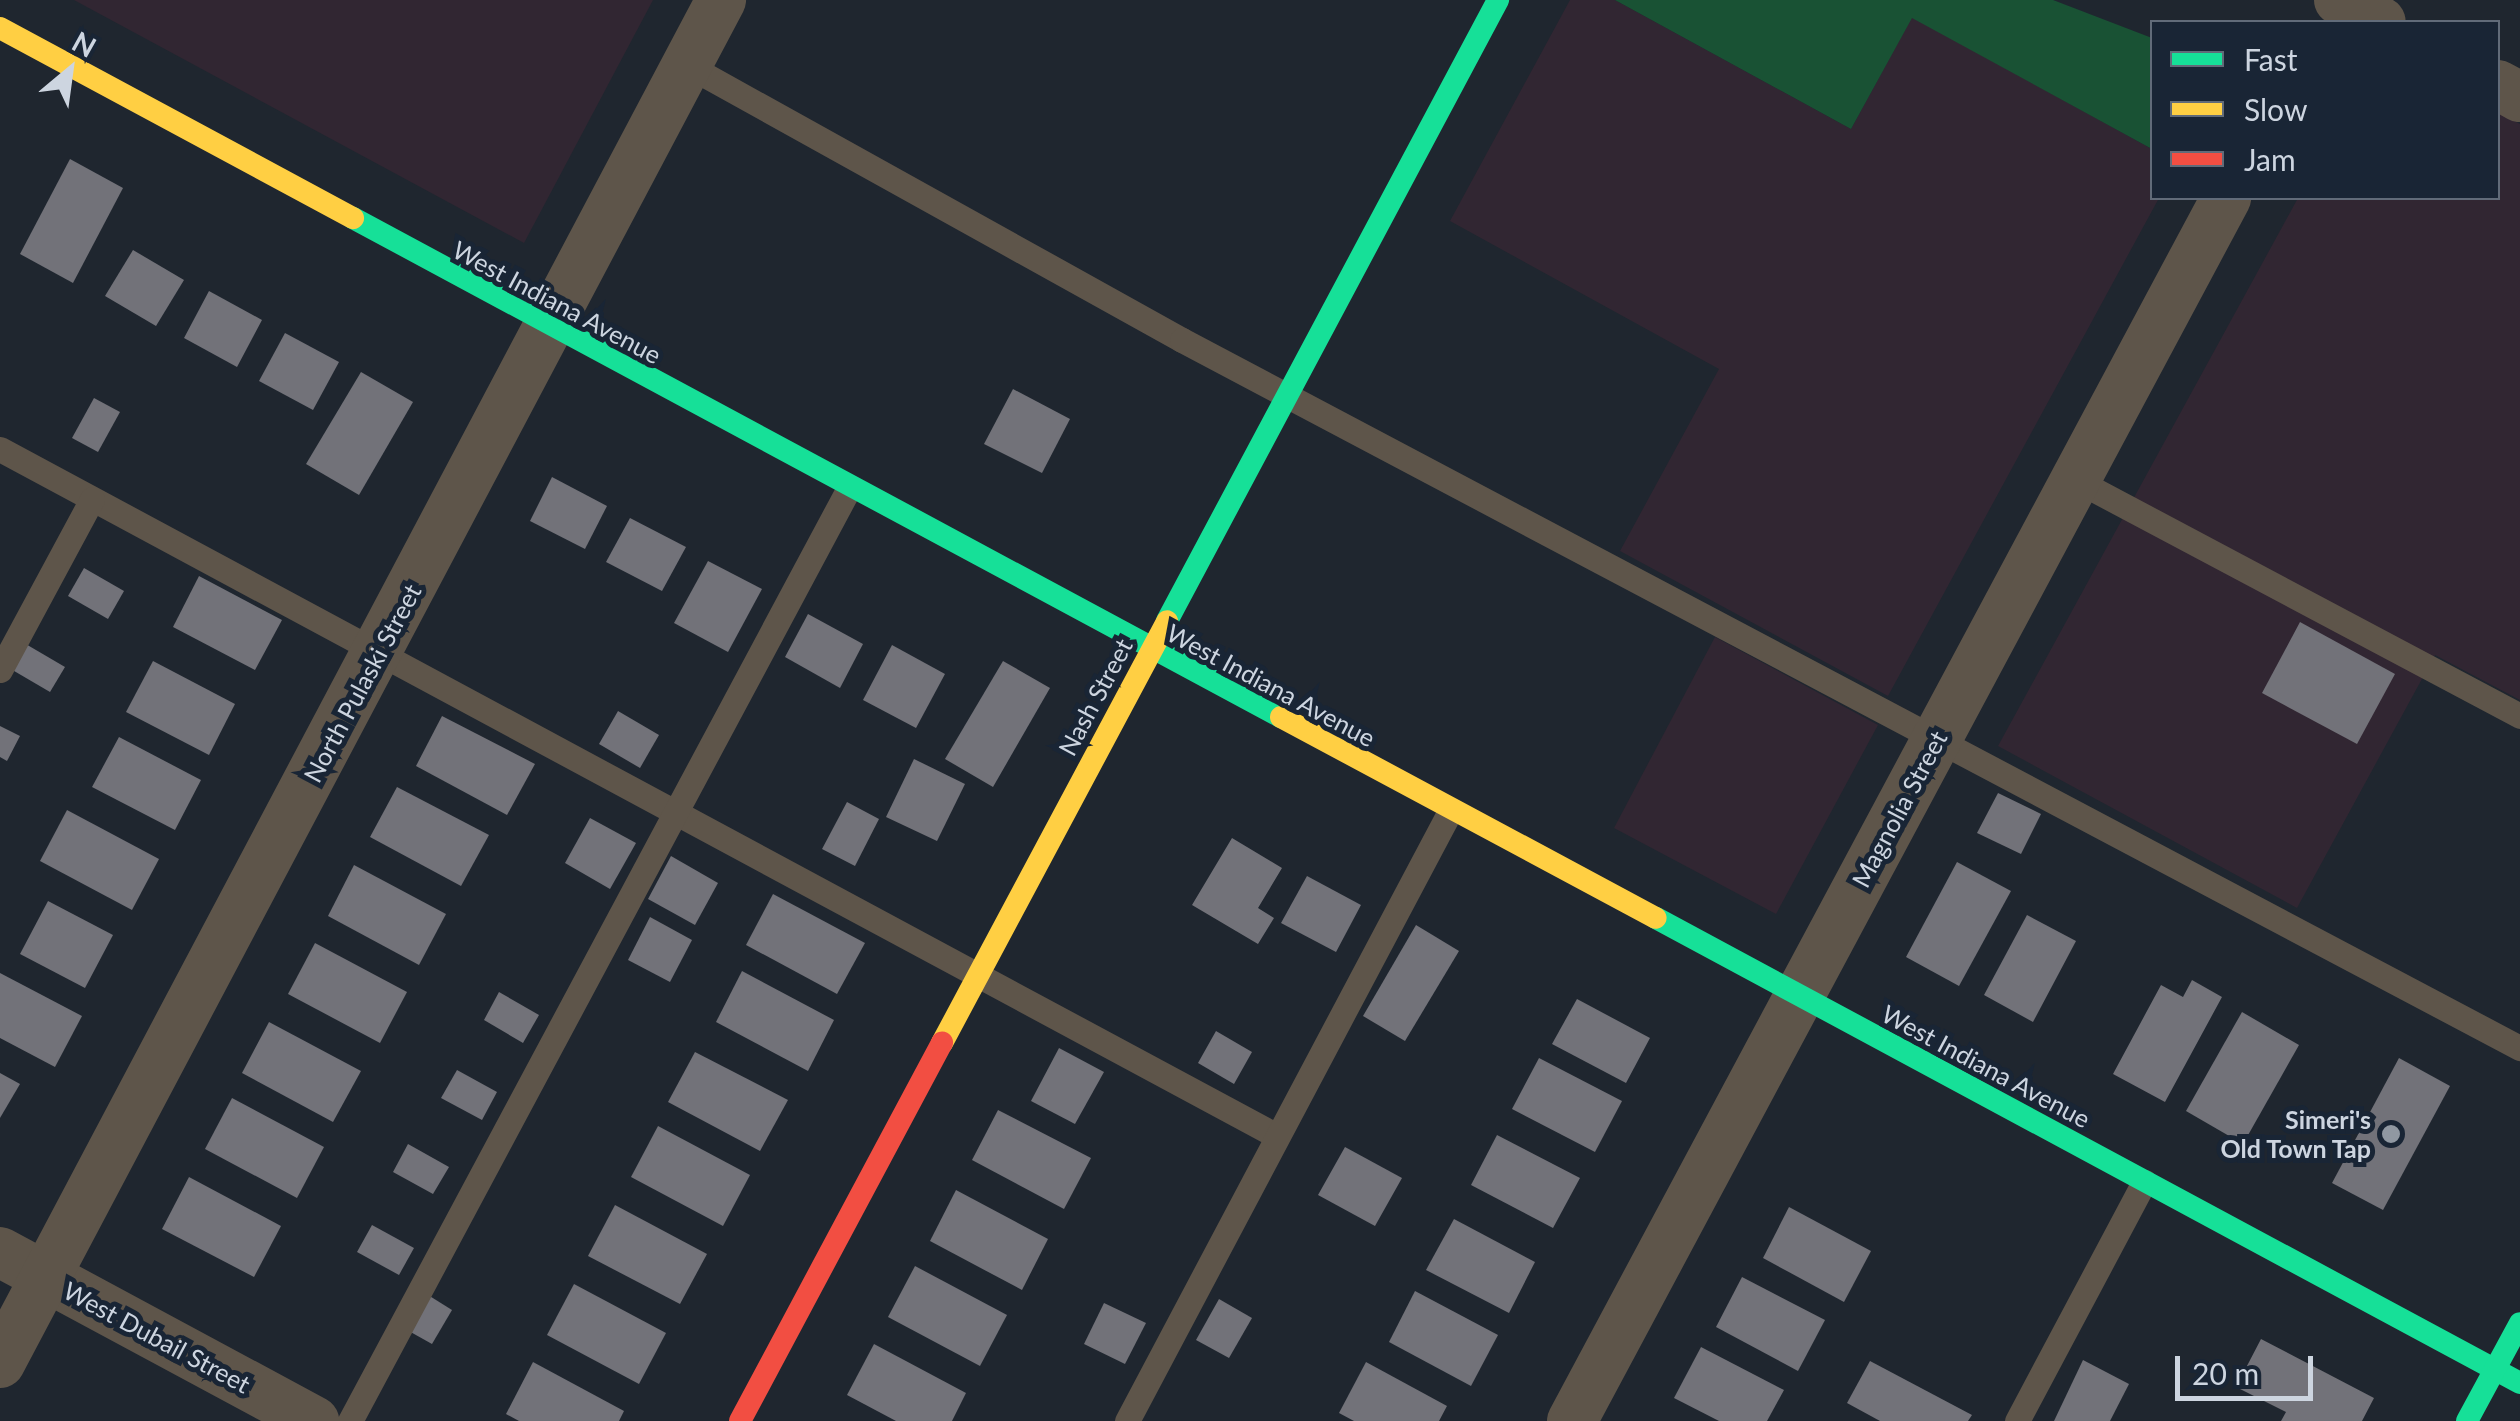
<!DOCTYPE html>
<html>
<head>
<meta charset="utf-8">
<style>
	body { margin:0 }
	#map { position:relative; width:2520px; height:1421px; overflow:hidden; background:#1f262f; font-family:Lato,sans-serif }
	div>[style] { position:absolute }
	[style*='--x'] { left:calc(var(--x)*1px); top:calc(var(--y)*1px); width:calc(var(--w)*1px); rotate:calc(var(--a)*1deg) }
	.industrial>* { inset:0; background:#312632 }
	.green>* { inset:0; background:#195234 }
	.building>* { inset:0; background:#727279 }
	.lane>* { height:25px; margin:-12.5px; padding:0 12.5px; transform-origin:12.5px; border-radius:12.5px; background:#5e554a }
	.street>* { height:50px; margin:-25px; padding:0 25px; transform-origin:25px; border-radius:25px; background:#5e554a }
	.fast>* { height:22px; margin:-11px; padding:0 11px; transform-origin:11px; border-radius:11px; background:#16e098 }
	.slow>* { height:22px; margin:-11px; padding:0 11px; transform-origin:11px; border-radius:11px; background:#ffcf43 }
	.jam>* { height:22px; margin:-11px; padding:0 11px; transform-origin:11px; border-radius:11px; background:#f24e42 }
	.dots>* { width:28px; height:28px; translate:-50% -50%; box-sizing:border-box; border:5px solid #192535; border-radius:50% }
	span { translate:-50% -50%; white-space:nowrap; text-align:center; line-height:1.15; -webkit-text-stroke:10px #192535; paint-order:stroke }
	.street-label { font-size:25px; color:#cdd5e0 }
	.poi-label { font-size:25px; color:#cdd5e0; font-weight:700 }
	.right { translate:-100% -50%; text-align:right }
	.legend { position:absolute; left:2150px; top:20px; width:350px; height:180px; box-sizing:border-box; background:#192535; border:2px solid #616b79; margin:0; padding:12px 18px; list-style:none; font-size:30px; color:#cdd5e0 }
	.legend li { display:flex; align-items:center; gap:20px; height:50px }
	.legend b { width:50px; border:2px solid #616b79 }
	.north { position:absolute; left:20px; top:20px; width:100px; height:100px; -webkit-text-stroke:8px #192535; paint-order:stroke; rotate:29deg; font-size:28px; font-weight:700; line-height:40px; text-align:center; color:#cdd5e0 }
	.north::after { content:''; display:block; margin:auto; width:35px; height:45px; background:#cdd5e0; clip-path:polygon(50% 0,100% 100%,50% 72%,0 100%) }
	.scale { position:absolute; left:2175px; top:1356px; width:138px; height:45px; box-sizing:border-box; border:5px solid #cdd5e0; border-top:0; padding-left:12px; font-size:30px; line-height:35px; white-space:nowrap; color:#cdd5e0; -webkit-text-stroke:8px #192535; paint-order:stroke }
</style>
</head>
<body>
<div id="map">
	<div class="industrial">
		<div style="clip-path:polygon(74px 0,653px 0,524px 243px)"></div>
		<div style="clip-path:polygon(1570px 0,1615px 0,1851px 129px,1912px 17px,2152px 149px,2152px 198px,2159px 198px,1888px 696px,1620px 551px,1719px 369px,1450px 221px)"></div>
		<div style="clip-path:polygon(2498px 112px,2520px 124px,2520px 700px,2435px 655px,2297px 908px,1998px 746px,2298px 198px,2498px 198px)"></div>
		<div style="clip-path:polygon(1715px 637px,1878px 725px,1776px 914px,1614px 828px)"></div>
	</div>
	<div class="green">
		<div style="clip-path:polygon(1615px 0,2053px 0,2152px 38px,2152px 149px,1912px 18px,1851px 129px)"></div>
	</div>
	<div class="building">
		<div style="clip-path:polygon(70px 159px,123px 188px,73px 283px,20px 254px)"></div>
		<div style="clip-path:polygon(133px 250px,184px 280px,156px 326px,105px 296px)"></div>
		<div style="clip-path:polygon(209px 291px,262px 320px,237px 367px,184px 338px)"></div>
		<div style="clip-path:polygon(285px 333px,339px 362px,313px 410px,259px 381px)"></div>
		<div style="clip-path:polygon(361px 372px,413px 402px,359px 495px,306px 464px)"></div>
		<div style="clip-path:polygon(1013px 389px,1070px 419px,1042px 473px,984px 444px)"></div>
		<div style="clip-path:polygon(94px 398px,120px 412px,98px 452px,72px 438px)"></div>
		<div style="clip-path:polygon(552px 477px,607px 506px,585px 549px,530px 521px)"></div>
		<div style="clip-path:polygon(630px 518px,686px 547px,662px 591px,606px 562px)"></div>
		<div style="clip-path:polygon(708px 561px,762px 589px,728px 652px,674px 623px)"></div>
		<div style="clip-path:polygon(84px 568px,124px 591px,108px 619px,68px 596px)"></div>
		<div style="clip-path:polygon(199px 576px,282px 620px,255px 670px,173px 627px)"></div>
		<div style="clip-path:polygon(808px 614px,863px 644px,840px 688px,785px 657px)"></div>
		<div style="clip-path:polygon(2300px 622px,2395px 674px,2357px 744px,2262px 693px)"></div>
		<div style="clip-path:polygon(24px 643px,65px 667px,50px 692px,9px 668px)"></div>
		<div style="clip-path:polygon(892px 645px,945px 674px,916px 728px,863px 700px)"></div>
		<div style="clip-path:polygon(153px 661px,235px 704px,209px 755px,126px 712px)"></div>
		<div style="clip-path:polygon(1003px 661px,1050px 688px,993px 787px,945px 759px)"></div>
		<div style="clip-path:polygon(618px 711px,659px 735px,640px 768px,599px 744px)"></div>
		<div style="clip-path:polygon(442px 716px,535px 764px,507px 815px,416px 766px)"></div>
		<div style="clip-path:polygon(0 726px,20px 736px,7px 761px,0 757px)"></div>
		<div style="clip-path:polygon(119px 737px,201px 780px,175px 830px,92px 787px)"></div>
		<div style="clip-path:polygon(914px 759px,965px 784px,937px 841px,886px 817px)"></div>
		<div style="clip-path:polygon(397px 787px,489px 835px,461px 886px,370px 837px)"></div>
		<div style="clip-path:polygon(1998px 793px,2041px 814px,2021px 854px,1977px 833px)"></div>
		<div style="clip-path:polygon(847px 802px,879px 819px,855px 866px,822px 849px)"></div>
		<div style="clip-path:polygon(67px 810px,159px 859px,132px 910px,40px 861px)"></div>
		<div style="clip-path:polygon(590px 818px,636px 843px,610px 889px,565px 863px)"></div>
		<div style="clip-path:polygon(1232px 838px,1282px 868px,1258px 908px,1274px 918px,1258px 944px,1192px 905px)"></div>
		<div style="clip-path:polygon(671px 856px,718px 883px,695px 925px,648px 899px)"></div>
		<div style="clip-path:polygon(1957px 862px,2011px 891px,1959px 986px,1906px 957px)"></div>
		<div style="clip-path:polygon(354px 865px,446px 914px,419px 965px,328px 916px)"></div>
		<div style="clip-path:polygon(1307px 876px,1361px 905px,1336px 952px,1281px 923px)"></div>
		<div style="clip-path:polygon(773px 894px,865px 943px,837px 994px,746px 945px)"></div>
		<div style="clip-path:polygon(48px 901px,113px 935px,85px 988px,20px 954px)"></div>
		<div style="clip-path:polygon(2027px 915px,2076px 941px,2033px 1022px,1984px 995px)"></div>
		<div style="clip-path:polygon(650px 917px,692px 940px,670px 982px,628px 960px)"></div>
		<div style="clip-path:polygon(1416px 925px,1459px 951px,1405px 1041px,1363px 1016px)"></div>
		<div style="clip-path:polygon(315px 943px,407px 992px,380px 1043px,288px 994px)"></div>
		<div style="clip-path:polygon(742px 971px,834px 1020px,808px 1071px,716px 1022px)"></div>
		<div style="clip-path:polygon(0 973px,82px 1016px,55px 1067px,0 1038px)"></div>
		<div style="clip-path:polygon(2192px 980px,2222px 997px,2165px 1102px,2113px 1074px,2161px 985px,2183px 997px)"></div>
		<div style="clip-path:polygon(499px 992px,539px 1015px,523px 1043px,484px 1020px)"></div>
		<div style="clip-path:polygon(1577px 999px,1650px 1038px,1626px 1083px,1552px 1044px)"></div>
		<div style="clip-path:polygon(2242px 1012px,2299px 1045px,2243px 1144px,2186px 1111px)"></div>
		<div style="clip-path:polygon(269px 1022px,361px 1071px,333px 1122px,242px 1073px)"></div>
		<div style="clip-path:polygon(1216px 1031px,1252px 1052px,1234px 1084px,1198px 1063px)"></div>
		<div style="clip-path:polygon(1059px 1048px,1104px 1072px,1075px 1124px,1031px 1101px)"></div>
		<div style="clip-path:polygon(695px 1052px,788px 1100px,760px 1151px,668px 1102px)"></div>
		<div style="clip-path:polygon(1539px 1058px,1622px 1101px,1595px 1152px,1512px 1109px)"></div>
		<div style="clip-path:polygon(2399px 1058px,2450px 1086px,2383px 1210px,2332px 1183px)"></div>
		<div style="clip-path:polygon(457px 1070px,497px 1092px,482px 1120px,441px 1098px)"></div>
		<div style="clip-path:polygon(0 1073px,20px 1084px,0 1118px)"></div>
		<div style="clip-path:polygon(232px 1098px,324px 1147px,297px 1198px,205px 1149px)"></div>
		<div style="clip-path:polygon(998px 1110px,1091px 1158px,1064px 1209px,972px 1160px)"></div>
		<div style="clip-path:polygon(658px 1126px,750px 1175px,723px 1226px,631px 1177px)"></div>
		<div style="clip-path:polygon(1497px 1135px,1580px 1178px,1553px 1228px,1471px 1185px)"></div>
		<div style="clip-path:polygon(408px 1144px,449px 1167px,433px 1194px,393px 1172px)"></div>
		<div style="clip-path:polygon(1345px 1147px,1402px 1178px,1375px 1226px,1318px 1195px)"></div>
		<div style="clip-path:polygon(189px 1177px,281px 1226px,254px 1277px,162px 1229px)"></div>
		<div style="clip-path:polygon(956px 1190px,1048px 1239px,1022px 1290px,930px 1241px)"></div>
		<div style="clip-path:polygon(615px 1205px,707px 1254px,680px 1304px,588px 1256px)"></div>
		<div style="clip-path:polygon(1789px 1207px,1871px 1251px,1844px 1302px,1763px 1258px)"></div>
		<div style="clip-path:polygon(1454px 1219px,1535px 1262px,1509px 1313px,1426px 1270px)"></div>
		<div style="clip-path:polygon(372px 1225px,414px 1248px,399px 1275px,357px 1252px)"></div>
		<div style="clip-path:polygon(915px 1266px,1007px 1315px,980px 1366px,888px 1317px)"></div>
		<div style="clip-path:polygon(1742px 1277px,1825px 1320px,1798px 1371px,1716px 1327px)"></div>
		<div style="clip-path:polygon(574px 1284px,666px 1333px,639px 1384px,547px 1335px)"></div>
		<div style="clip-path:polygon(1415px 1291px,1498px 1335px,1471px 1386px,1389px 1342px)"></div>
		<div style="clip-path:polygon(428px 1295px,452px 1310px,432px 1344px,407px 1330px)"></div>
		<div style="clip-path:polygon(1219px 1299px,1252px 1318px,1229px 1358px,1196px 1340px)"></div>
		<div style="clip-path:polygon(1104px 1303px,1146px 1323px,1125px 1364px,1084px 1344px)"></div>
		<div style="clip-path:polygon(2261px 1339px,2374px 1398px,2362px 1421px,2281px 1421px,2286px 1412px,2236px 1387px)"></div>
		<div style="clip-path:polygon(874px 1344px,966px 1393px,952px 1421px,896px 1421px,847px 1395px)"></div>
		<div style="clip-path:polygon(1701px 1347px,1784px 1390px,1767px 1421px,1719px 1421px,1674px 1398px)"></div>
		<div style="clip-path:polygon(2083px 1360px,2129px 1384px,2110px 1421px,2054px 1421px)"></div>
		<div style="clip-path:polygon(1870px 1361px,1972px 1415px,1968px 1421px,1880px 1421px,1847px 1403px)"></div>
		<div style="clip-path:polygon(533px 1362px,624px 1411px,619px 1421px,519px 1421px,506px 1414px)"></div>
		<div style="clip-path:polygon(1366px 1362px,1447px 1406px,1439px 1421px,1354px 1421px,1339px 1413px)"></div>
	</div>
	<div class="lane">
		<div style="--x:687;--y:65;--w:566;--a:29.05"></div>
		<div style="--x:1182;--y:340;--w:1514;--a:27.89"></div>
		<div style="--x:0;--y:449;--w:1450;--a:28.28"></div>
		<div style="--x:2076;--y:480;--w:503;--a:27.99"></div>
		<div style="--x:0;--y:670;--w:194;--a:-61.7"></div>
		<div style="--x:350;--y:1421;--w:1056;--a:-61.86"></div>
		<div style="--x:1127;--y:1421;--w:688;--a:-62.09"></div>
		<div style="--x:2017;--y:1421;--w:271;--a:-62"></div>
	</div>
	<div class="street">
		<div style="--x:2339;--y:0;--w:47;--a:27.6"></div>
		<div style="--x:2498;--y:85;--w:25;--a:29"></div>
		<div style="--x:0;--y:1252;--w:357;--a:28.3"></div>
		<div style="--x:0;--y:1363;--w:1542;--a:-62.12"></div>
		<div style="--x:1572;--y:1421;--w:1387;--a:-61.86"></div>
	</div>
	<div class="fast">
		<div style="--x:353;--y:218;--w:1054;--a:28.27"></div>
		<div style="--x:1167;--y:621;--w:704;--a:-61.94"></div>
		<div style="--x:1656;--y:918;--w:981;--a:28.29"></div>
		<div style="--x:2467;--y:1421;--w:111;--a:-61.6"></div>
	</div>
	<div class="slow">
		<div style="--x:0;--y:28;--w:401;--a:28.3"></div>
		<div style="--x:1281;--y:717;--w:425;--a:28.2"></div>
		<div style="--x:942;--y:1043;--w:478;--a:-61.9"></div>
	</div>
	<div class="jam">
		<div style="--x:740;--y:1421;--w:429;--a:-61.9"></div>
	</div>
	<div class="dots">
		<div style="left:2391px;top:1134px;background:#9098a2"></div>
	</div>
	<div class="street-label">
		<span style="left:557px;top:302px;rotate:28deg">West Indiana Avenue</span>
		<span style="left:362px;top:683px;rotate:-62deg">North Pulaski Street</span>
		<span style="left:1271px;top:685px;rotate:28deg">West Indiana Avenue</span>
		<span style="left:1095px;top:697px;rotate:-62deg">Nash Street</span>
		<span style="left:1899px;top:809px;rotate:-62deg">Magnolia Street</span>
		<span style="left:1986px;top:1066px;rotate:28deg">West Indiana Avenue</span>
		<span style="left:157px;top:1337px;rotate:28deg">West Dubail Street</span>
	</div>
	<div class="poi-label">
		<span class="right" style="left:2371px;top:1134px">Simeri's<br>Old Town Tap</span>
	</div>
	<ul class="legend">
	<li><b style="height:12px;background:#16e098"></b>Fast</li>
	<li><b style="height:12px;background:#ffcf43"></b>Slow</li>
	<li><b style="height:12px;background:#f24e42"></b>Jam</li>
	</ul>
	<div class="north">N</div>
	<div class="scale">20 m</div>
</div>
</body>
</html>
